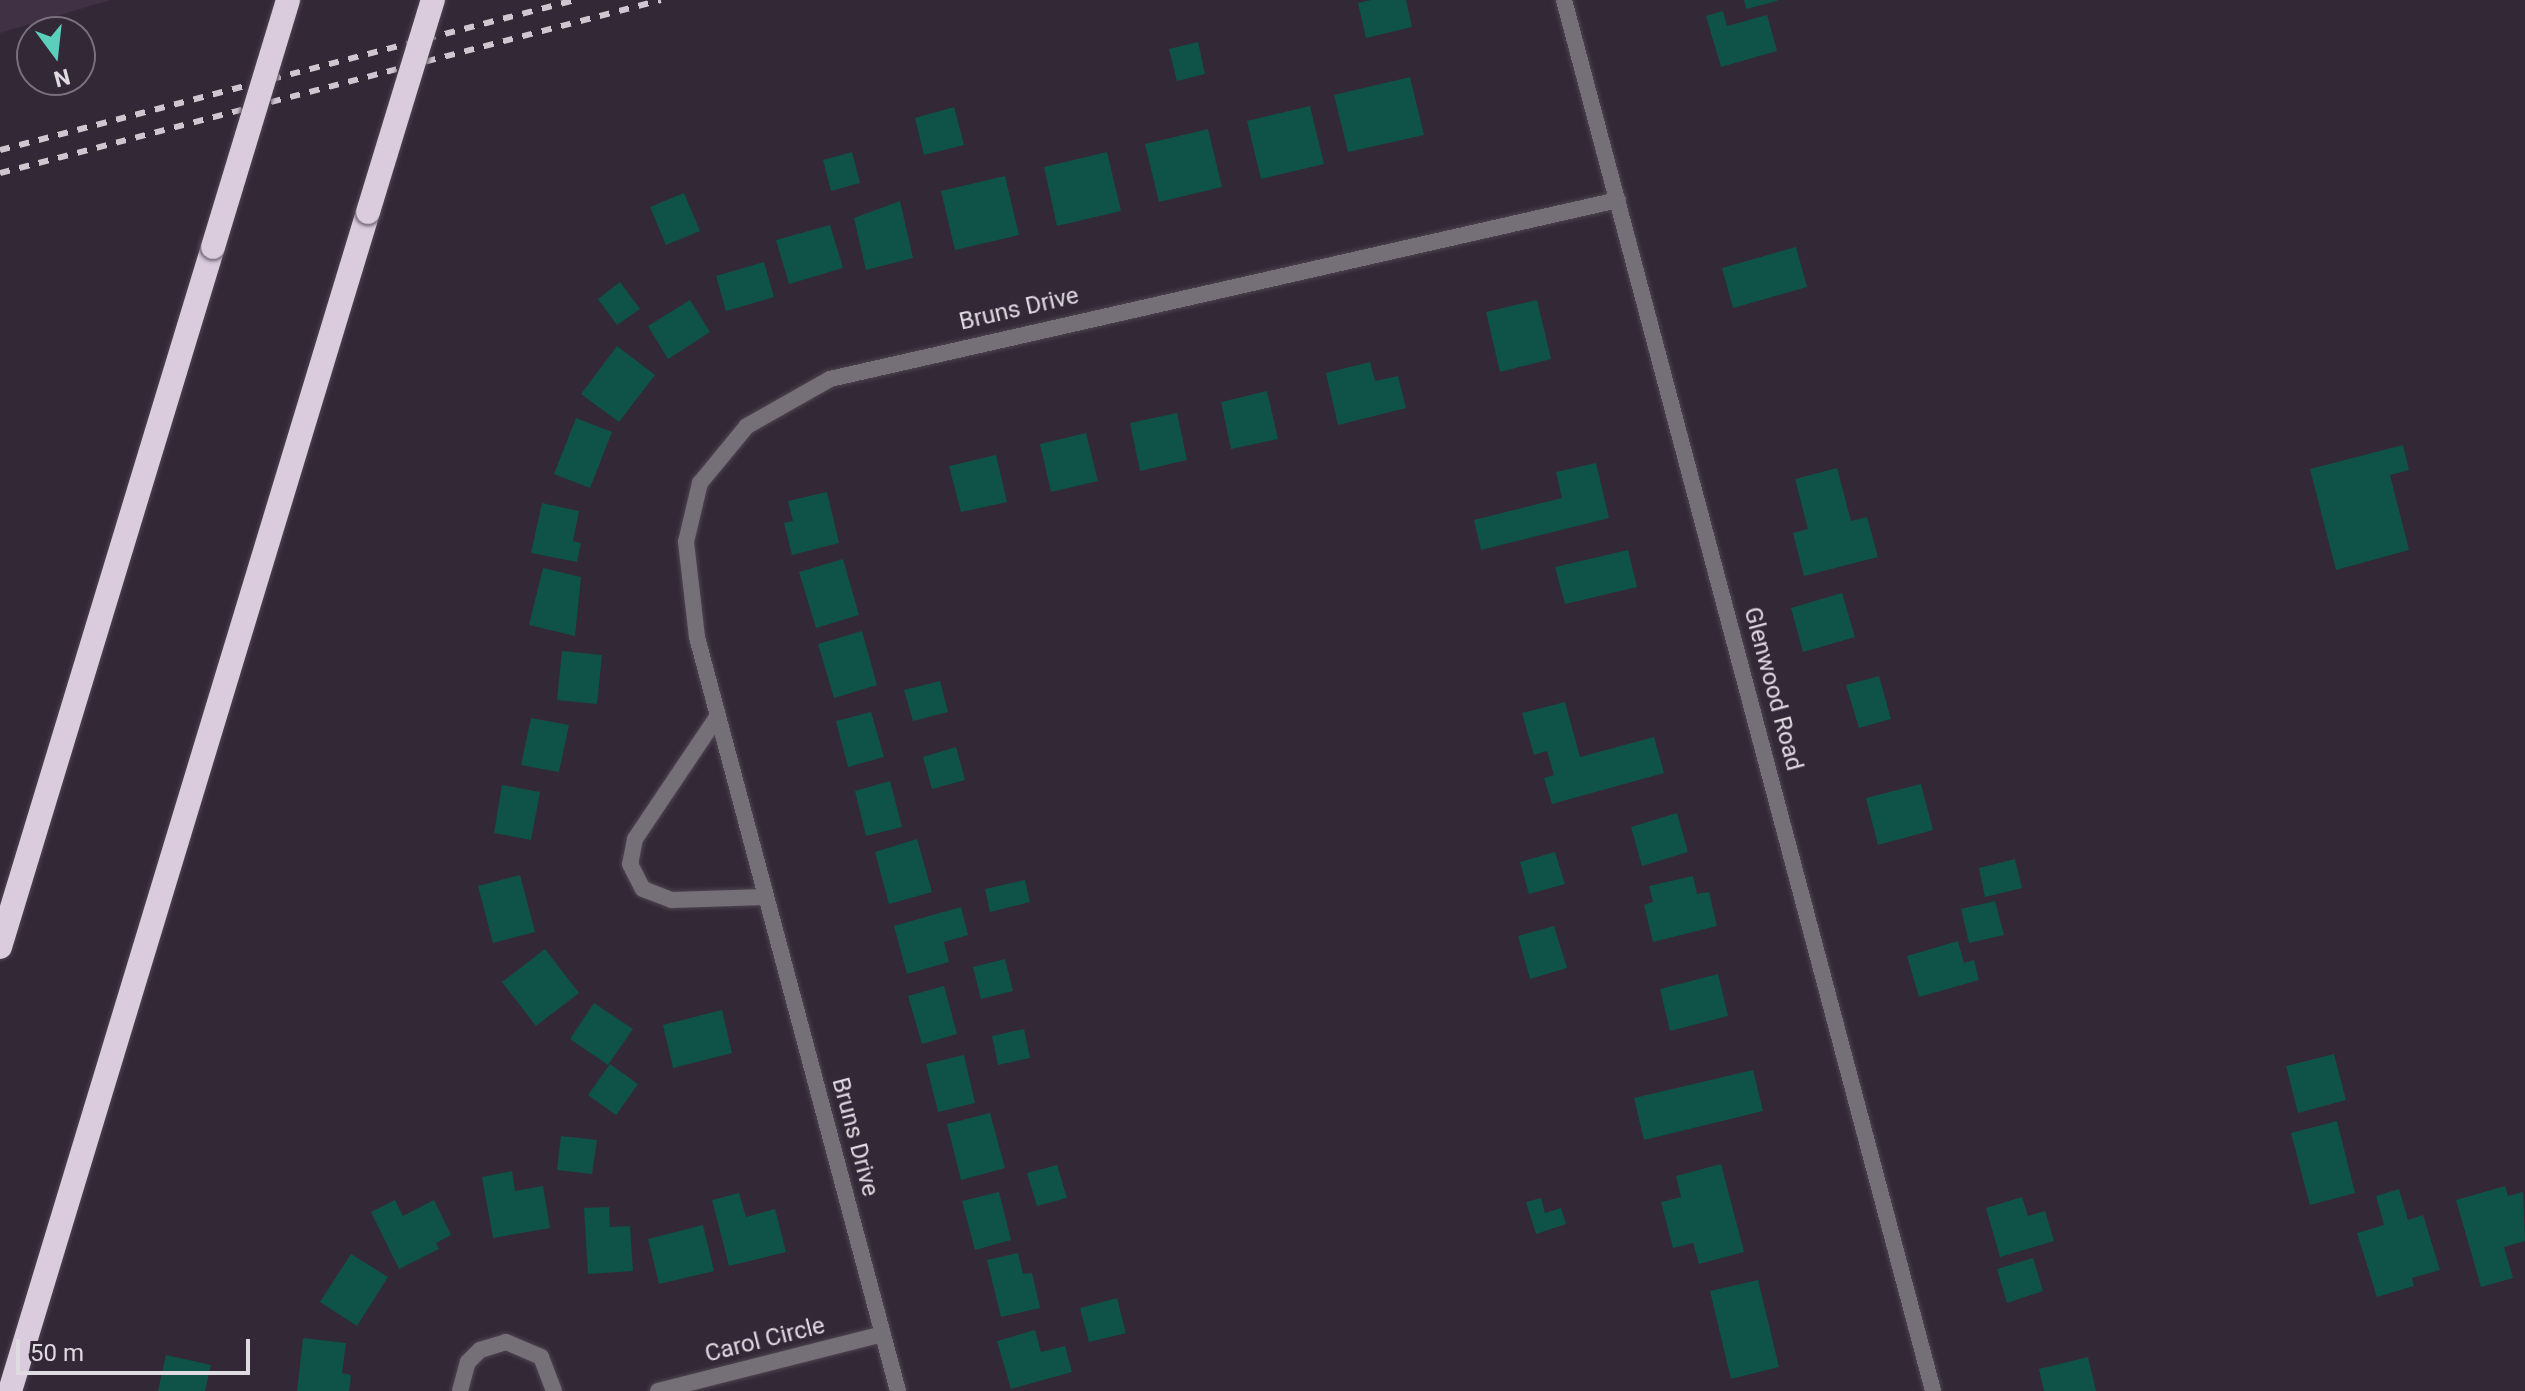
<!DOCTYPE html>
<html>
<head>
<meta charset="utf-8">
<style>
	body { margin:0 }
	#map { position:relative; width:2525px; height:1391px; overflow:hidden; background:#332936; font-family:Roboto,sans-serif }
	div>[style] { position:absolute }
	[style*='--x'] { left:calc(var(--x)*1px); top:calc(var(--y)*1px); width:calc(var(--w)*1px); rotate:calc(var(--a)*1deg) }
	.built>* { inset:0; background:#403144 }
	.building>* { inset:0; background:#0e5248 }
	.roads { filter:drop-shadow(0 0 2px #4f4552) drop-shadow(0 0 2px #4f4552) }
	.minor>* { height:16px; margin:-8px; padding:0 8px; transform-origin:8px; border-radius:8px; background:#757077 }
	.tertiary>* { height:16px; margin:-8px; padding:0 8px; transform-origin:8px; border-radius:8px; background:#757077 }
	.motorway>* { height:24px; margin:-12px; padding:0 12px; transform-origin:12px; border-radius:12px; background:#daccdd }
	.rail>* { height:6px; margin-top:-3px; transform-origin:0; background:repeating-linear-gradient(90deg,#cec7d0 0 10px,transparent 0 20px) }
	.bridges { filter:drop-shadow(0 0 2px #4f4552) drop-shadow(0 0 2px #4f4552) }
	.motorway-bridge>* { height:24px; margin:-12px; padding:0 12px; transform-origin:12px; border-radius:12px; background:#daccdd }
	span { translate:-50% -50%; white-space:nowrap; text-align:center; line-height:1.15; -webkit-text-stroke:7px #332936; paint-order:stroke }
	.street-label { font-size:24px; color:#e0dae2 }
	.north { position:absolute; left:16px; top:16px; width:80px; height:80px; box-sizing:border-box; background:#332936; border:2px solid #78707b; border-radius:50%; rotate:165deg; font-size:22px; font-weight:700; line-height:32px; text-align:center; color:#e0dae2 }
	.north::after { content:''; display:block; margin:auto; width:28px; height:36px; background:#5bcebc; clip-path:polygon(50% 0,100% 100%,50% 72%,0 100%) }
	.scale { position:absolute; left:16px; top:1339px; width:234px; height:36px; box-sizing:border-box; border:4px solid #e0dae2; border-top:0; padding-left:10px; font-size:24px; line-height:28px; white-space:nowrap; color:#e0dae2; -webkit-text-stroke:6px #332936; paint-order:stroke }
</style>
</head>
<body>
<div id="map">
	<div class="built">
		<div style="clip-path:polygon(0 0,110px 0,0 33px)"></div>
	</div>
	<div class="building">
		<div style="clip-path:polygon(1371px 0,1406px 0,1412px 27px,1366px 38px,1358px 3px)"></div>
		<div style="clip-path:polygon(1744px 0,1777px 0,1777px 1px,1746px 9px)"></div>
		<div style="clip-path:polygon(1723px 11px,1727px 26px,1767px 15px,1777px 51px,1721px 67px,1706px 16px)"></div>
		<div style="clip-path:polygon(1198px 42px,1205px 74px,1177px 81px,1169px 49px)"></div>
		<div style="clip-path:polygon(1410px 77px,1424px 135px,1348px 152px,1334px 95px)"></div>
		<div style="clip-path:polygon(1310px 106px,1324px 164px,1261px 179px,1247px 121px)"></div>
		<div style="clip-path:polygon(954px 107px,964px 145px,924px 155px,915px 118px)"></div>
		<div style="clip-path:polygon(1208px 129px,1222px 187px,1159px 202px,1145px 144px)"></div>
		<div style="clip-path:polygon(852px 152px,860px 183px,831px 191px,823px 160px)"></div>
		<div style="clip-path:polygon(1107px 152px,1121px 211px,1057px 226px,1044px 167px)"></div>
		<div style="clip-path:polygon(1005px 176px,1019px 235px,955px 250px,941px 191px)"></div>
		<div style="clip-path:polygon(684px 193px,700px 231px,666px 245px,650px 207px)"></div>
		<div style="clip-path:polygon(900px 201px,913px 258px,866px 270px,854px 218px)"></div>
		<div style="clip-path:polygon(830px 225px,843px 268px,789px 284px,776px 240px)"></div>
		<div style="clip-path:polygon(1796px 247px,1807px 287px,1733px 308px,1722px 268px)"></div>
		<div style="clip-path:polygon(764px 262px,774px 297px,726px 311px,716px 276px)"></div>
		<div style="clip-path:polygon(620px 282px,640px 309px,617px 325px,598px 299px)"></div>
		<div style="clip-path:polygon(690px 300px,710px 332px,668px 359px,648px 326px)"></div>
		<div style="clip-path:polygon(1537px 300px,1551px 359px,1500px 372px,1486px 312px)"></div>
		<div style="clip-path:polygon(617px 346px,655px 375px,619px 422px,581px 394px)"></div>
		<div style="clip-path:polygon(1370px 362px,1375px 381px,1398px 376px,1406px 408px,1338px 425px,1326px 373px)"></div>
		<div style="clip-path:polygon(1267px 391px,1278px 439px,1231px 449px,1221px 402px)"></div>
		<div style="clip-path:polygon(1177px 413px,1187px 460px,1140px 471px,1130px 423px)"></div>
		<div style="clip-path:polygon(576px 418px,612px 432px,590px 488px,554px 474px)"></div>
		<div style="clip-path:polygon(1086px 433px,1098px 481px,1051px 492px,1040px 444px)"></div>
		<div style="clip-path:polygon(2403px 445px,2409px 470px,2390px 475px,2409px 550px,2336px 570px,2310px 469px)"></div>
		<div style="clip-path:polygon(996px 455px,1007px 502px,961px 512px,949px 466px)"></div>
		<div style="clip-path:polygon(1596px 463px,1609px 518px,1481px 550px,1474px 520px,1562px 498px,1556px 472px)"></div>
		<div style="clip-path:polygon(1837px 468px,1851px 521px,1867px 517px,1878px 557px,1804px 576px,1793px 533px,1808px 529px,1795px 479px)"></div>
		<div style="clip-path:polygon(827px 492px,839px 543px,792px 555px,784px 523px,793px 521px,788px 501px)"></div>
		<div style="clip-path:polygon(542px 503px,579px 511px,573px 541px,581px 543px,577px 562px,531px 553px)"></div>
		<div style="clip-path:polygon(1628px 550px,1637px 587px,1565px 604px,1555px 567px)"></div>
		<div style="clip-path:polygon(843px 559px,859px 615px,816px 628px,799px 572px)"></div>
		<div style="clip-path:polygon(543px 568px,581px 577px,575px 636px,529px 625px)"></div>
		<div style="clip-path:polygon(1842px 593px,1855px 637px,1803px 652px,1791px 608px)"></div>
		<div style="clip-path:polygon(862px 631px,877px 685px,834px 698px,818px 644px)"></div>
		<div style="clip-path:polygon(562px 651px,602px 655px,597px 704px,557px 700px)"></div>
		<div style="clip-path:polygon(1879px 676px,1891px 719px,1859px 728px,1846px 685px)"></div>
		<div style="clip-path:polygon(940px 681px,948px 712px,913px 721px,904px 690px)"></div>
		<div style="clip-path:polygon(1565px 702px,1580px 757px,1654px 737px,1664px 773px,1552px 804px,1544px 778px,1554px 775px,1547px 751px,1534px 755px,1522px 713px)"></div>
		<div style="clip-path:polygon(871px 712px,884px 757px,848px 767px,836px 721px)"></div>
		<div style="clip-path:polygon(531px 718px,569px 725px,559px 772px,521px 765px)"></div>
		<div style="clip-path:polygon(956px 747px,965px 780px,932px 789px,923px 757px)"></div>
		<div style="clip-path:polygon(890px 781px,902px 827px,866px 836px,855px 791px)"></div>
		<div style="clip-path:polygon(1921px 784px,1933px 830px,1878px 845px,1866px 798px)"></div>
		<div style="clip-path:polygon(502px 785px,540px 792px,531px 840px,494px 833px)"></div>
		<div style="clip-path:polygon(1677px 813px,1688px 852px,1642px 866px,1631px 827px)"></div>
		<div style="clip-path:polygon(917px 839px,932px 892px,889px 904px,875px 852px)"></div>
		<div style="clip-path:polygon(1555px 852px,1565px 884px,1529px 894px,1520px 862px)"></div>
		<div style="clip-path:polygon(2015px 859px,2022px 888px,1985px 897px,1979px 868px)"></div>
		<div style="clip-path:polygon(520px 875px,535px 932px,493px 943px,478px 886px)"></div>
		<div style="clip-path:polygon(1693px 876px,1697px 894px,1709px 892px,1717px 926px,1653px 942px,1644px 905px,1653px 902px,1649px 886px)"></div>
		<div style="clip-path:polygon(1025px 880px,1030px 902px,990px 912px,985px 889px)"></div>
		<div style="clip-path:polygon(1995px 901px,2004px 935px,1969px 943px,1961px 909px)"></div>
		<div style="clip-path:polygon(961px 907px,968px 935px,944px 942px,949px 962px,907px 974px,894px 926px)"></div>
		<div style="clip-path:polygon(1554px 926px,1567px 968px,1530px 979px,1518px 936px)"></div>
		<div style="clip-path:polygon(1958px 941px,1964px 963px,1974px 960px,1979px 980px,1919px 997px,1907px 956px)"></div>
		<div style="clip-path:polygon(545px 949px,579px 993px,536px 1026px,502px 982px)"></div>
		<div style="clip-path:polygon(1005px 959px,1013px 991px,981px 999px,973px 967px)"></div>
		<div style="clip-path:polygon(1718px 974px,1728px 1016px,1670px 1031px,1660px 989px)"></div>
		<div style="clip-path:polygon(944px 986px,957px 1034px,922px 1044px,908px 996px)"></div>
		<div style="clip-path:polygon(594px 1003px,633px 1029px,608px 1065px,570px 1039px)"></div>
		<div style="clip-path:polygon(722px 1010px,732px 1053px,673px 1068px,663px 1025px)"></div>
		<div style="clip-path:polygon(1024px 1029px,1030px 1058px,998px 1065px,992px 1036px)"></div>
		<div style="clip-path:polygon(2334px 1054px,2346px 1100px,2298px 1113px,2286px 1066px)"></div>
		<div style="clip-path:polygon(964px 1055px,975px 1103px,938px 1112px,926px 1064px)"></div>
		<div style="clip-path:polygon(610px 1064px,638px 1084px,616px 1115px,588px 1095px)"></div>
		<div style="clip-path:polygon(1753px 1070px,1763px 1111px,1644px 1140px,1634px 1098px)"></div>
		<div style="clip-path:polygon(990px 1113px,1005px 1168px,961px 1180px,947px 1124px)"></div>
		<div style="clip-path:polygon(2337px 1121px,2355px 1193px,2310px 1205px,2291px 1133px)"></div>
		<div style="clip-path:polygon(561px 1136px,597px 1140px,592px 1174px,557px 1170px)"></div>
		<div style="clip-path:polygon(1721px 1164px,1744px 1252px,1699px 1264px,1693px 1243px,1673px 1248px,1661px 1202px,1681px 1197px,1676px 1176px)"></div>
		<div style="clip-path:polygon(1057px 1165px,1067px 1198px,1037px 1206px,1027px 1173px)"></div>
		<div style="clip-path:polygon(512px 1171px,515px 1191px,543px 1186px,550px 1228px,493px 1238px,482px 1177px)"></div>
		<div style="clip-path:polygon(2505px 1186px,2508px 1196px,2523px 1192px,2525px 1241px,2504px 1247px,2513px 1278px,2481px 1287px,2456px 1200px)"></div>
		<div style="clip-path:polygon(2399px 1189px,2408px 1220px,2423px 1215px,2440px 1270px,2412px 1278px,2414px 1286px,2377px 1297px,2357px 1233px,2384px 1225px,2376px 1196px)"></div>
		<div style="clip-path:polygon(999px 1192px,1011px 1240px,975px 1250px,962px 1201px)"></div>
		<div style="clip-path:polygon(739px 1193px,746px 1217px,775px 1209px,786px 1252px,729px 1266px,712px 1200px)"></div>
		<div style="clip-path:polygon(2022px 1197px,2028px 1216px,2045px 1211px,2054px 1241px,2000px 1257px,1986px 1208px)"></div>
		<div style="clip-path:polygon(1541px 1198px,1545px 1213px,1561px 1208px,1566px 1224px,1536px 1234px,1526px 1202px)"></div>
		<div style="clip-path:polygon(395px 1200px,403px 1216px,434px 1200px,451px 1235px,436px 1243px,439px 1249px,399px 1269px,371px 1212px)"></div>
		<div style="clip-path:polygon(609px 1207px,610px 1227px,630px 1226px,633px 1271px,588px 1274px,584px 1208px)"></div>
		<div style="clip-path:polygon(703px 1225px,714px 1271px,659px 1284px,648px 1239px)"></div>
		<div style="clip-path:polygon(1018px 1253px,1023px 1274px,1032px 1273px,1040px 1308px,1001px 1317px,987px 1260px)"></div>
		<div style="clip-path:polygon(351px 1254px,388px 1277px,357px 1326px,320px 1302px)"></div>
		<div style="clip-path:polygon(2033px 1258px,2043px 1291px,2007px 1303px,1997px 1269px)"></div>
		<div style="clip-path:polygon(1758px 1280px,1779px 1367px,1731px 1379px,1710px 1291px)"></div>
		<div style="clip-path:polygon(1117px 1298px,1126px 1333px,1089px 1342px,1080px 1308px)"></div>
		<div style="clip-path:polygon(1035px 1330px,1041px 1352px,1065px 1346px,1072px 1372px,1011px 1389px,997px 1341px)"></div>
		<div style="clip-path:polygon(303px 1338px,346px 1343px,342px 1373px,351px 1375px,349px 1391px,297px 1391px)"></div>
		<div style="clip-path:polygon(166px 1355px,211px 1365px,205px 1391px,158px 1391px)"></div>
		<div style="clip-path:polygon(2088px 1357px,2096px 1391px,2044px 1391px,2039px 1369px)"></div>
	</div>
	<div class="roads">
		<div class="minor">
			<div style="--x:717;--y:717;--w:147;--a:123.9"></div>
			<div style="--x:635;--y:839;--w:25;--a:101"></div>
			<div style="--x:630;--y:864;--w:28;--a:63"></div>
			<div style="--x:643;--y:889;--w:31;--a:21"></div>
			<div style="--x:672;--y:900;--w:93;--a:-1.8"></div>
			<div style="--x:460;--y:1391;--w:30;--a:-75"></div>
			<div style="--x:468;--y:1362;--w:17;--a:-45"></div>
			<div style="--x:480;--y:1350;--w:27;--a:-17"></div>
			<div style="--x:506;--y:1342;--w:38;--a:23"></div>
			<div style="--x:541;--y:1357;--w:36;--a:69"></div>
			<div style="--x:658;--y:1391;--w:232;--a:-14.2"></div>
			<div style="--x:898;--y:1391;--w:780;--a:-104.93"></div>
			<div style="--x:697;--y:637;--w:96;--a:-96.6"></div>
			<div style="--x:686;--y:542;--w:61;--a:-76.7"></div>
			<div style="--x:700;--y:483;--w:74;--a:-50.5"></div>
			<div style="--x:747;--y:426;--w:95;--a:-29.5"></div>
			<div style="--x:830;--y:379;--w:808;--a:-12.8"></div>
		</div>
		<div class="tertiary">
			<div style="--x:1564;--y:0;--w:1439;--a:75.14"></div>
		</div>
		<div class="motorway">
			<div style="--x:0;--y:947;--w:732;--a:-73.08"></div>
			<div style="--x:10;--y:1391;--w:1232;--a:-73.11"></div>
		</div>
	</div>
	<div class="rail">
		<div style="--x:0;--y:150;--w:594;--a:-14.62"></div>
		<div style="--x:0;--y:173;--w:683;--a:-14.67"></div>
	</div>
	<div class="bridges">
		<div class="motorway-bridge">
			<div style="--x:368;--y:212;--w:222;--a:-73"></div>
			<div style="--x:213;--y:247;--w:258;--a:-73.1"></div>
		</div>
	</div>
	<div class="street-label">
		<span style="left:1019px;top:309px;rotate:-13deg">Bruns Drive</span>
		<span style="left:1773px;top:689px;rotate:75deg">Glenwood Road</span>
		<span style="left:855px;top:1137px;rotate:75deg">Bruns Drive</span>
		<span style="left:765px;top:1340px;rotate:-14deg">Carol Circle</span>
	</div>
	<div class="north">N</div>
	<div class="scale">50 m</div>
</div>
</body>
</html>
